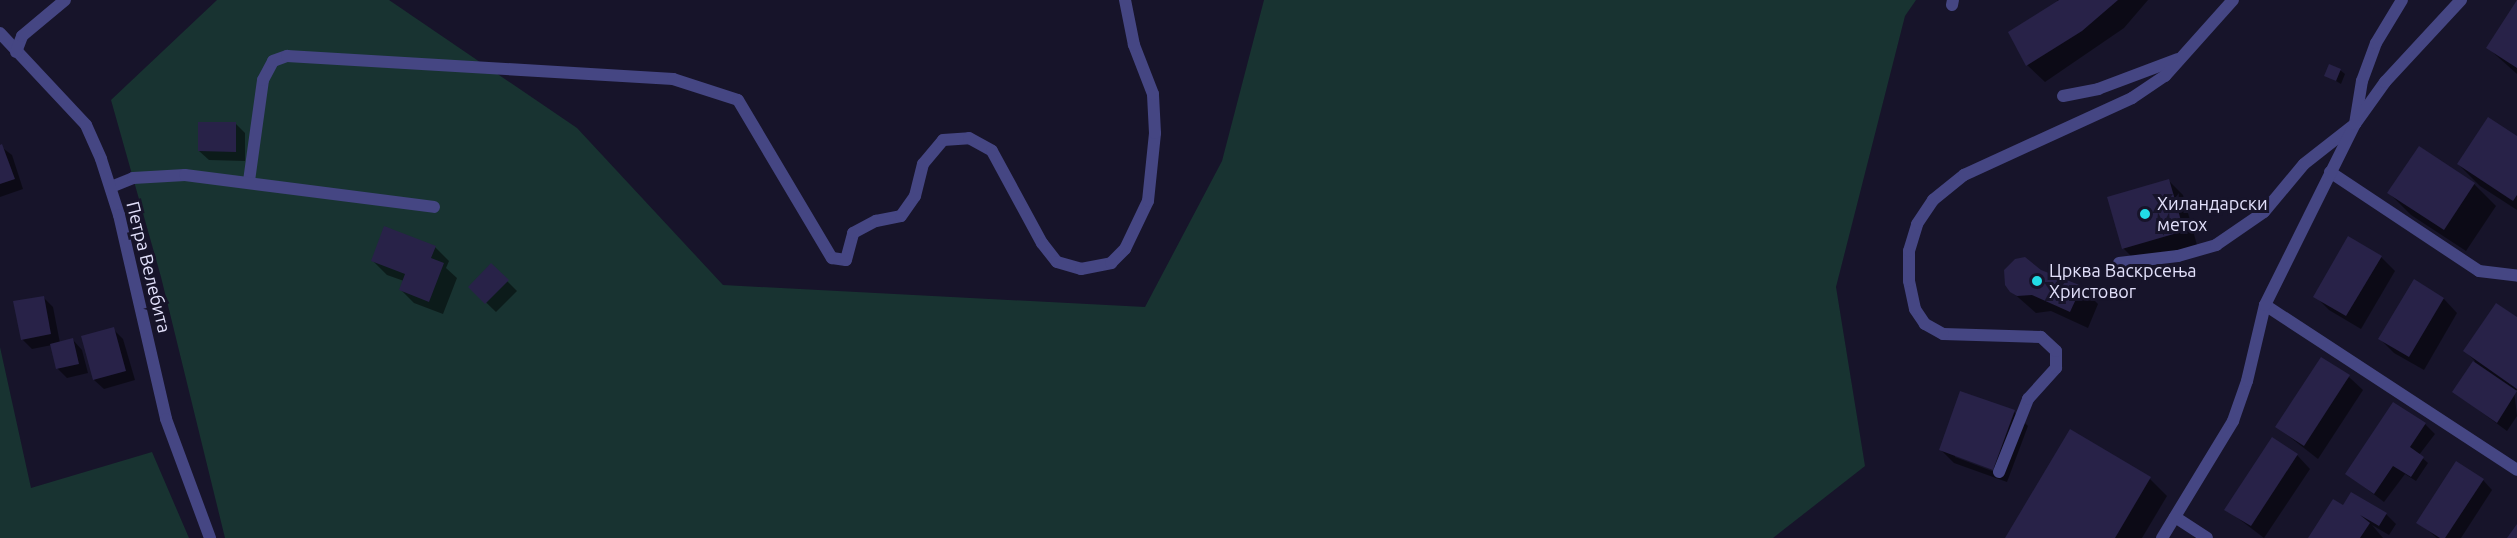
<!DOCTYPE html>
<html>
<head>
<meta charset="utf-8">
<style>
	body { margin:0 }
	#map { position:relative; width:2517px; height:538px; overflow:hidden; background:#17142a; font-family:Ubuntu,sans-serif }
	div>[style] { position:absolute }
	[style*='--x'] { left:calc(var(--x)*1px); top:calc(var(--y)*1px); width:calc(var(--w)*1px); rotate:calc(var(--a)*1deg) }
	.green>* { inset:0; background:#183331 }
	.shadow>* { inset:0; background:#0007 }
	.building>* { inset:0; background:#282248 }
	.lane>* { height:12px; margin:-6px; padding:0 6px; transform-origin:6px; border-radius:6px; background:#454683 }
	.street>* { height:12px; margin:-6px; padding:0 6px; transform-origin:6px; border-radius:6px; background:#454683 }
	.dots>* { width:16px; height:16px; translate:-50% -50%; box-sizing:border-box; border:3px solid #17142a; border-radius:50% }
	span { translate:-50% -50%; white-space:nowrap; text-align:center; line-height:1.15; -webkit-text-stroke:6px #17142a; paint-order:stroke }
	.poi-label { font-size:18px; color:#e2e0fb }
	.left { translate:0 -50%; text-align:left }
	.street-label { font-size:18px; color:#e2e0fb }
</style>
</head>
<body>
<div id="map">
	<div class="green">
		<div style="clip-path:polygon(217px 0,389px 0,577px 128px,723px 285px,1145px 307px,1222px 161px,1264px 0,1916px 0,1905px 16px,1836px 287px,1865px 466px,1773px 538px,225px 538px,161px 277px,111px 100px)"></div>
		<div style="clip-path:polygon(0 347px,31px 488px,152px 452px,189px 538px,0 538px)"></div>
	</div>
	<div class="shadow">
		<div style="clip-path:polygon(2057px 0,2148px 0,2124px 28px,2045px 82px,2027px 65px,2059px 2px)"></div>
		<div style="clip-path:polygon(2517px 3px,2517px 74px,2488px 48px)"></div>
		<div style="clip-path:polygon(2340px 70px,2345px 74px,2341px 84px,2326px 75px)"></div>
		<div style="clip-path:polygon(236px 124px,245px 133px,245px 161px,209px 160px,199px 151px)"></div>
		<div style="clip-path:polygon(2517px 138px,2517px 210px,2480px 186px,2458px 164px)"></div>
		<div style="clip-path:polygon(0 146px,12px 155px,23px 189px,0 197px)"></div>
		<div style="clip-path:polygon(2419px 148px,2474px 184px,2496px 206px,2466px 251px,2411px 215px,2389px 193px)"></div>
		<div style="clip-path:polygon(2169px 181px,2183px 195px,2197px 245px,2137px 262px,2123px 248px)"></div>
		<div style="clip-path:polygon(435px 247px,449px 261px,446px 268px,457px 278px,443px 314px,414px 303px,400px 289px,404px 281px,387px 275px,373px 261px)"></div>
		<div style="clip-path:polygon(2381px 257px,2395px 271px,2361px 329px,2329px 310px,2315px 296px)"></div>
		<div style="clip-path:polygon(491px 265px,517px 291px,496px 312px,470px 287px)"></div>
		<div style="clip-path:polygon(2041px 271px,2081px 287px,2098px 304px,2088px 328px,2051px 311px,2036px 313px,2011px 291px)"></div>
		<div style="clip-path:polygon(2414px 282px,2444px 299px,2457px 313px,2424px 370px,2394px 353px,2380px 339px)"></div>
		<div style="clip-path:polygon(43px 297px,53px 307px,60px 343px,73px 340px,82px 350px,88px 373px,67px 378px,58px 369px,52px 345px,32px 349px,22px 339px)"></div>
		<div style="clip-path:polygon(2517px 319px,2517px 390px,2514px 390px,2517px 416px,2507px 431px,2454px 392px,2475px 361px,2465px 351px)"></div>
		<div style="clip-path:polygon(113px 329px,123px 339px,135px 380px,104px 389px,94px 380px)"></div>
		<div style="clip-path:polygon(2349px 377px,2363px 390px,2318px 459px,2277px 427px)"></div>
		<div style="clip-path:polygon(evenodd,2014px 412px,2028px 426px,2007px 482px,1954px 463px,1940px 449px,2014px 412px,1955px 454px,2001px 471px,2000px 474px,1955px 457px,1955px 454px)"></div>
		<div style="clip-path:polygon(2425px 424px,2435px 434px,2419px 455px,2428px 463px,2416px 481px,2405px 474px,2384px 502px,2347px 474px)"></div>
		<div style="clip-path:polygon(2297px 455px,2310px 469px,2264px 538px,2226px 509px)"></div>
		<div style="clip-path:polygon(2150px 479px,2167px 496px,2142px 538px,2007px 538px)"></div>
		<div style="clip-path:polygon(2483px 480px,2492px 490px,2461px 538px,2437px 538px,2418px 522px)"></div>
		<div style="clip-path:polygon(2343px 507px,2386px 514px,2396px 524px,2389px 535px,2372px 525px,2383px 538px,2309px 538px)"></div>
	</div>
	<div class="building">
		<div style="clip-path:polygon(2059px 0,2118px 0,2082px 31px,2026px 66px,2008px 32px)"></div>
		<div style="clip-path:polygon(2517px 0,2517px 68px,2486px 48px)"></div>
		<div style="clip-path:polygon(2329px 64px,2341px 69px,2336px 81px,2324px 76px)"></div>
		<div style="clip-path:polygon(2488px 117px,2517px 136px,2517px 195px,2513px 201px,2457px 164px)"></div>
		<div style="clip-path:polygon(198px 122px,236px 122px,236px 152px,198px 151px)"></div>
		<div style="clip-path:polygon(2px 144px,15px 179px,0 184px,0 145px)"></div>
		<div style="clip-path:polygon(2419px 146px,2475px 183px,2444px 230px,2387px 193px)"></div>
		<div style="clip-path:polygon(2169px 179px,2184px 231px,2122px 249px,2107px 197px)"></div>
		<div style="clip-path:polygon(384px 226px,436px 246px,431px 258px,444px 263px,429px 302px,399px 290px,405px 274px,371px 261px)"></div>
		<div style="clip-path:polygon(2348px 236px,2382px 256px,2346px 316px,2313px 297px)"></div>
		<div style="clip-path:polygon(2025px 257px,2041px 270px,2082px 286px,2070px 312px,2032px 295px,2017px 296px,2010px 292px,2005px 285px,2004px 270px,2015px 259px)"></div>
		<div style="clip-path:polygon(491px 263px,509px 280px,485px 304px,468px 287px)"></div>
		<div style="clip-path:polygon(2414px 279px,2444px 298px,2409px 357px,2378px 339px)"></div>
		<div style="clip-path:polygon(44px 296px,51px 334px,21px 340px,13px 301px)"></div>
		<div style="clip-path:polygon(2496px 303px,2517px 317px,2517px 389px,2463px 351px)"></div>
		<div style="clip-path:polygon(114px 327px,126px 371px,93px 380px,81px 336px)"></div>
		<div style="clip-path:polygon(73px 338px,79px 364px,56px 369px,50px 344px)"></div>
		<div style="clip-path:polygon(2321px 357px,2350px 375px,2304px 446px,2275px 427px)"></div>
		<div style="clip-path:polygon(2473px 361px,2517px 391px,2497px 423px,2452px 392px)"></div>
		<div style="clip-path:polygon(1960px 391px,2015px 410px,1993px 470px,1939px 450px)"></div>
		<div style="clip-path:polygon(2393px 402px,2426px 423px,2410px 447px,2424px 457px,2411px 477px,2393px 466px,2374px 494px,2345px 474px)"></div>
		<div style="clip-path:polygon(2070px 429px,2151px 477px,2115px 538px,2005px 538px)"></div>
		<div style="clip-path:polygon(2272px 437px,2298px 454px,2251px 526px,2224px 510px)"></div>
		<div style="clip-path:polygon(2456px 461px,2484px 479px,2445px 538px,2440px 538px,2416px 523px)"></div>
		<div style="clip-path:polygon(2351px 492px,2387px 513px,2379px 526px,2360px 515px,2370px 523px,2360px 538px,2308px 538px,2333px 499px,2343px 505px)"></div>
		<div style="clip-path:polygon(2517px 524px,2517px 538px,2507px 538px)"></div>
	</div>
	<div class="lane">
		<div style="--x:1952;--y:5;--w:5;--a:-79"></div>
		<div style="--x:2063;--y:96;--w:36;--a:-11"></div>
		<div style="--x:2098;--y:89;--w:85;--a:-20.6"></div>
		<div style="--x:249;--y:181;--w:102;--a:-82.1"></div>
		<div style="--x:263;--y:80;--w:21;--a:-62"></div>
		<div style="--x:273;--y:61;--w:15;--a:-20"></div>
		<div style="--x:287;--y:56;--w:387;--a:3.4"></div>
		<div style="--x:673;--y:79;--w:68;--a:17.9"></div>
		<div style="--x:738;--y:100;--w:184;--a:59.3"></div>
		<div style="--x:832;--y:258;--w:14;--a:8"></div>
		<div style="--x:846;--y:260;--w:28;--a:-75"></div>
		<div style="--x:853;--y:233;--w:26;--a:-28"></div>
		<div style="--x:876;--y:221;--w:25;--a:-11"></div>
		<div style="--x:901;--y:216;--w:24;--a:-55"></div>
		<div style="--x:915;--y:196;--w:33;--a:-76"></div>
		<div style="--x:923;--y:164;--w:31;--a:-50"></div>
		<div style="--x:943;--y:140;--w:26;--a:-4"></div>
		<div style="--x:969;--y:138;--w:26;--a:29"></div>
		<div style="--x:992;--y:151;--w:105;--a:61.5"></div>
		<div style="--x:1042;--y:243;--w:24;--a:52"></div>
		<div style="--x:1057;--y:262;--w:25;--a:16"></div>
		<div style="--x:1081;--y:269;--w:31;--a:-11"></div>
		<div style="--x:1111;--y:263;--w:20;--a:-45"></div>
		<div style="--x:1125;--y:249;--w:53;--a:-64.4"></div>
		<div style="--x:1148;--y:201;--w:68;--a:-84.1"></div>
		<div style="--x:1155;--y:133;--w:39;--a:-93"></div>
		<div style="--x:1153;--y:94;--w:53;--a:-111.2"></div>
		<div style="--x:1134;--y:45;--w:46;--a:-101.3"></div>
		<div style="--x:111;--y:187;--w:24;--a:-22"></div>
		<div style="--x:133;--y:178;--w:52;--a:-3.3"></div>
		<div style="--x:185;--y:175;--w:251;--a:7.3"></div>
		<div style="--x:2119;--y:263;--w:59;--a:-6.8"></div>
		<div style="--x:2178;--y:256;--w:40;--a:-16"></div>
		<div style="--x:2216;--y:245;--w:58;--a:-34.5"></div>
		<div style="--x:2264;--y:212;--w:62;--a:-50.2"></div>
		<div style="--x:2304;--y:164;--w:65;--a:-38.1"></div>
		<div style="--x:2355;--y:124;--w:44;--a:-80.8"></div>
		<div style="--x:2362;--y:81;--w:40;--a:-69.8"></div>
		<div style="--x:2376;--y:43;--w:50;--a:-58.8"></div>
		<div style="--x:1999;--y:472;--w:79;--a:-68.3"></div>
		<div style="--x:2028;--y:399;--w:42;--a:-47.9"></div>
		<div style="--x:2056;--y:368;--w:17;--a:-90"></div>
		<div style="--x:2056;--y:351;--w:21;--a:-137"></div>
		<div style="--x:2041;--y:337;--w:98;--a:-178.2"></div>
		<div style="--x:1943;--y:334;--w:21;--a:-151"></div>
		<div style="--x:1925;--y:324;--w:18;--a:-124"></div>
		<div style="--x:1915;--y:309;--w:29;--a:-102"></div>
		<div style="--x:1909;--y:281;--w:30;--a:-90"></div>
		<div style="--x:1909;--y:251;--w:28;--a:-73"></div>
		<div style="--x:1917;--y:224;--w:29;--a:-56"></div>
		<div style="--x:1933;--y:200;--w:40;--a:-39"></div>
		<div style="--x:1964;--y:175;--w:185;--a:-24.6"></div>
		<div style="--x:2132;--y:98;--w:40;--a:-34"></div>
		<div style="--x:2165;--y:76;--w:102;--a:-48.2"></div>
	</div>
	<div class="street">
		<div style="--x:0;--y:33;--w:126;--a:46.9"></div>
		<div style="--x:86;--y:125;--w:37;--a:66"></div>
		<div style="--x:101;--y:159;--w:59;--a:72.2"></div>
		<div style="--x:119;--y:215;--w:209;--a:77"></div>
		<div style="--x:166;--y:419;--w:127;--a:69.7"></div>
		<div style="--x:16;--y:52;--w:17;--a:-69"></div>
		<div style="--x:22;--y:36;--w:56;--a:-39.9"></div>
		<div style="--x:2330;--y:172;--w:179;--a:33.6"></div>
		<div style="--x:2479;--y:271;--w:38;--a:7"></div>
		<div style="--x:2265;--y:305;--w:301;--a:33.2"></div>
		<div style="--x:2175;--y:517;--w:38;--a:33"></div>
		<div style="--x:2162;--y:538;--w:137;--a:-58.7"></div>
		<div style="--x:2233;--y:421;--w:42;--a:-70.7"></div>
		<div style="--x:2247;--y:381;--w:78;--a:-76.7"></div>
		<div style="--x:2265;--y:305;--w:202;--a:-63.6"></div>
		<div style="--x:2355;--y:124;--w:52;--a:-54.5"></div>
		<div style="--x:2385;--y:82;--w:112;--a:-47.2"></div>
	</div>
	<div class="dots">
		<div style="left:2145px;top:214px;background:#22dce6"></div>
		<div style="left:2037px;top:281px;background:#22dce6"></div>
	</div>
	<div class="poi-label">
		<span class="left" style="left:2157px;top:214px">Хиландарски<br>метох</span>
		<span class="left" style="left:2049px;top:281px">Црква Васкрсења<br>Христовог</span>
	</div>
	<div class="street-label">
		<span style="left:149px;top:267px;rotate:76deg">Петра Велебита</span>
	</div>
</div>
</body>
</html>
